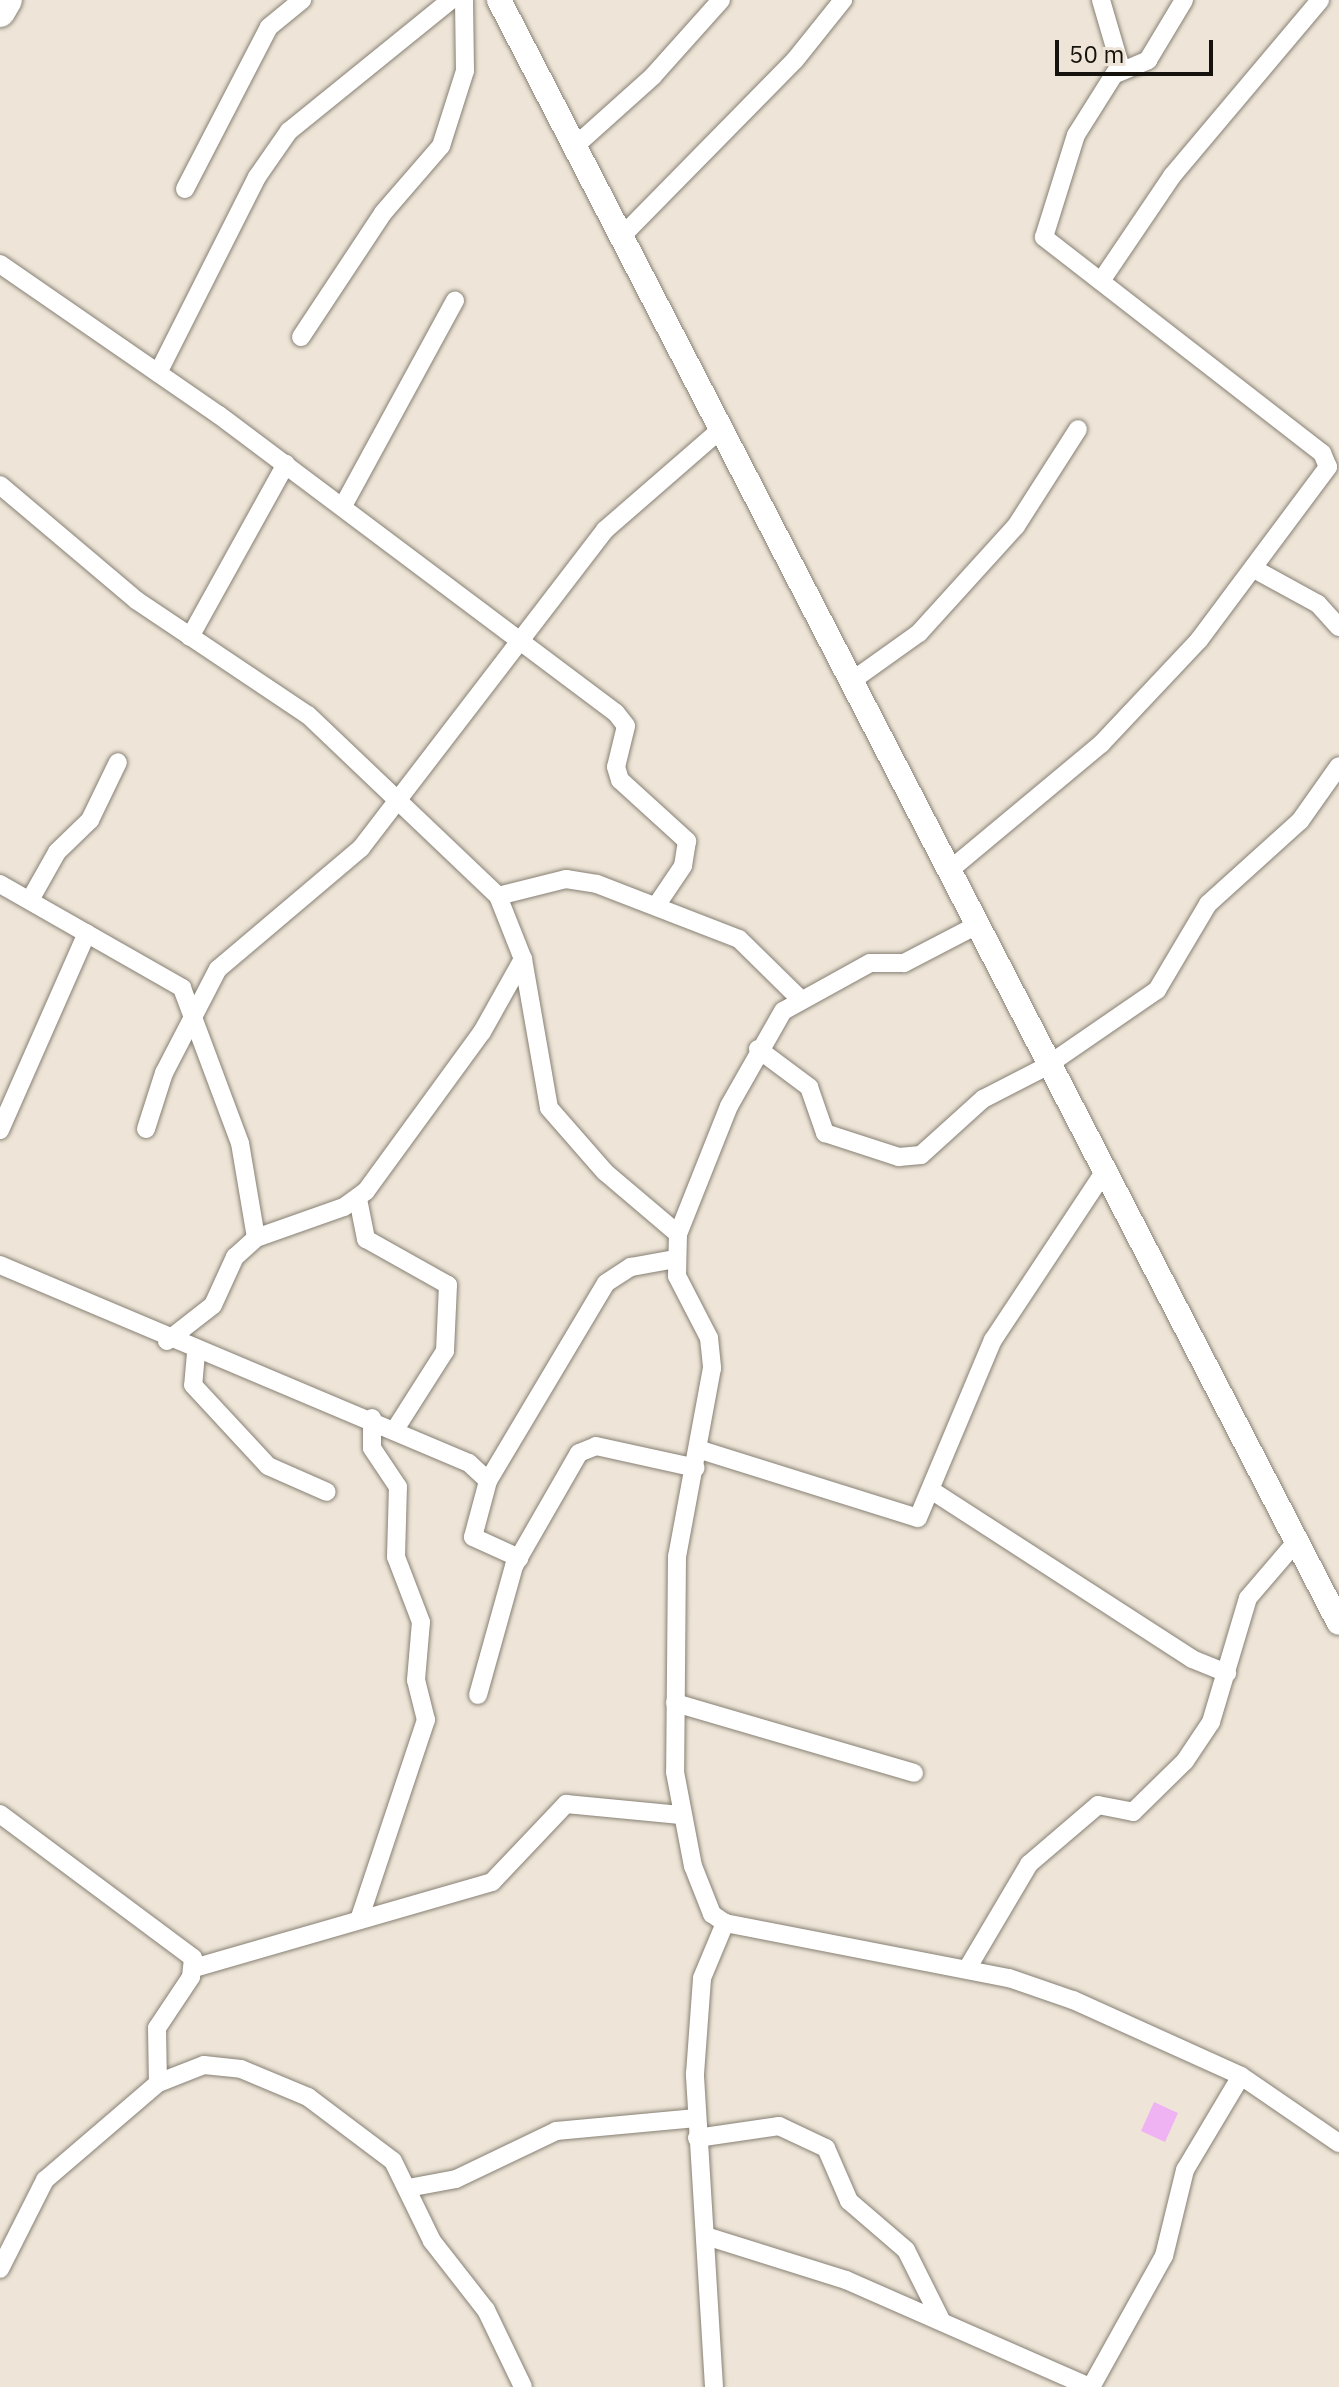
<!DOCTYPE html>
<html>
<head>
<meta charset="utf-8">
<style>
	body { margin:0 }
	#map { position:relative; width:1339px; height:2387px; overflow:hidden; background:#eee5d8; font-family:"IBM Plex Sans",sans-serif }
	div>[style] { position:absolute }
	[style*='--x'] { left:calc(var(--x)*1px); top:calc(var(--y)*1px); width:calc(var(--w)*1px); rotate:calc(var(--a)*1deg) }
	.building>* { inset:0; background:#efb3f3 }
	.roads { filter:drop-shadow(0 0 2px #878074) drop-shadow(0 0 2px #878074) }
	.minor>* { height:18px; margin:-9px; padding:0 9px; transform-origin:9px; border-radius:9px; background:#fff }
	.tertiary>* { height:24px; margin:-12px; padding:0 12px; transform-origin:12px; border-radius:12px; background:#fff }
	.primary>* { height:30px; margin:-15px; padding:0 15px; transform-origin:15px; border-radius:15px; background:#fff }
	span { translate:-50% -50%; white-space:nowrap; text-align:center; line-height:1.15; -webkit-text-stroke:7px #eee5d8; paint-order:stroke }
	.scale { position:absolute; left:1055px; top:40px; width:158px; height:36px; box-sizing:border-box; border:4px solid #16130e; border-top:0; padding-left:10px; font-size:24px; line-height:28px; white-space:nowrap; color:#16130e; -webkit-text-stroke:6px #eee5d8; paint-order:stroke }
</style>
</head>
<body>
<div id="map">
	<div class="building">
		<div style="clip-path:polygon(1154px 2102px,1178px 2113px,1165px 2142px,1141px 2131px)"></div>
	</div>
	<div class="roads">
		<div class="minor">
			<div style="--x:1118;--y:73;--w:33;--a:-23"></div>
			<div style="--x:1148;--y:60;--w:70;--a:-59"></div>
			<div style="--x:574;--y:147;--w:106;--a:-41.9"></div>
			<div style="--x:653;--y:76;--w:102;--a:-48.2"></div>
			<div style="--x:185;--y:189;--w:182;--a:-62.6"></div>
			<div style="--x:269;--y:27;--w:43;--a:-39.3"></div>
			<div style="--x:621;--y:237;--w:248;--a:-45.5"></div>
			<div style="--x:795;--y:60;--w:77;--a:-51.3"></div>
			<div style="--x:0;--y:264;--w:266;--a:34.6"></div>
			<div style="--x:219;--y:415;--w:496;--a:36.9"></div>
			<div style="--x:616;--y:713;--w:16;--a:52"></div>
			<div style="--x:626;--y:726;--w:42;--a:103.7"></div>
			<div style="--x:616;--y:767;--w:14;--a:73"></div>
			<div style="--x:620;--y:780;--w:91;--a:42.3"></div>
			<div style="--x:687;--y:841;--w:25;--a:99"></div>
			<div style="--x:683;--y:866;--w:48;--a:124"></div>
			<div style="--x:1101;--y:281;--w:127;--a:-55.9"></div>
			<div style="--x:1172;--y:176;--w:230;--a:-49.9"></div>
			<div style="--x:301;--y:337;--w:149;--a:-56.5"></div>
			<div style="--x:383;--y:213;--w:89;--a:-49.1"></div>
			<div style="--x:441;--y:146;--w:79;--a:-72.3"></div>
			<div style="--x:465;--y:71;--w:71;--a:-90.8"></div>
			<div style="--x:158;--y:373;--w:220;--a:-63.2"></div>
			<div style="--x:257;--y:177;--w:56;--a:-55.2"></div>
			<div style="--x:289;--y:131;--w:208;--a:-39"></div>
			<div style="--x:0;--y:485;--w:178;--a:40.2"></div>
			<div style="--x:136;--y:600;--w:207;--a:33.8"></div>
			<div style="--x:308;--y:715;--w:262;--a:43.6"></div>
			<div style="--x:498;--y:896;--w:68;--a:68.4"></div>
			<div style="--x:523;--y:959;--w:151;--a:80.1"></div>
			<div style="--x:549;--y:1108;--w:85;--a:48.8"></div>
			<div style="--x:605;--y:1172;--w:96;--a:40.3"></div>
			<div style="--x:343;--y:506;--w:234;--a:-61.4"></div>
			<div style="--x:1256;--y:570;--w:71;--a:28.7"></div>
			<div style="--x:1318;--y:604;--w:31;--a:48"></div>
			<div style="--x:190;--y:637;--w:198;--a:-61"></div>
			<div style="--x:853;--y:680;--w:81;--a:-35.5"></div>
			<div style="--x:919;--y:633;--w:144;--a:-47.8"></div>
			<div style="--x:1016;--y:526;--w:115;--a:-57.4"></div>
			<div style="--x:951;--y:869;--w:195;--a:-39.8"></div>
			<div style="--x:1101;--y:744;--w:143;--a:-46.7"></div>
			<div style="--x:1199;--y:640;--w:216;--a:-53.3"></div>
			<div style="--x:1328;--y:467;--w:15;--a:-113"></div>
			<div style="--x:1322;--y:453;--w:352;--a:-142.2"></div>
			<div style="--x:1044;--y:237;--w:107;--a:-72.6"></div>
			<div style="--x:1076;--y:135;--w:83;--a:-57.8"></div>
			<div style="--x:1120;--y:65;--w:68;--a:-106.3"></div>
			<div style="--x:0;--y:884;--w:210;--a:29.7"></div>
			<div style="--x:182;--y:988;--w:165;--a:69.5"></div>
			<div style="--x:240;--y:1143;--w:96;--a:80.4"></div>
			<div style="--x:498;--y:896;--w:70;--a:-14"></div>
			<div style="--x:566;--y:879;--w:31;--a:9"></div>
			<div style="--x:597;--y:884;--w:152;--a:21.2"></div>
			<div style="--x:739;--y:939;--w:87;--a:44.5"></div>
			<div style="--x:30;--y:900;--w:55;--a:-60.6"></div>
			<div style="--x:57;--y:852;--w:46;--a:-44.1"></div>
			<div style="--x:90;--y:820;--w:64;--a:-64.2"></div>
			<div style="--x:979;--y:924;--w:85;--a:152.5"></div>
			<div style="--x:904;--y:963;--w:34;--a:180"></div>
			<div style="--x:870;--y:963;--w:99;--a:151.1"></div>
			<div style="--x:783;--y:1011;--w:109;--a:119.6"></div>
			<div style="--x:729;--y:1106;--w:138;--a:111.7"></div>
			<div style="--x:678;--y:1234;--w:42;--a:91.4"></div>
			<div style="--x:677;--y:1276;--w:70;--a:62.7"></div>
			<div style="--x:709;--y:1338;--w:30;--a:84"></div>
			<div style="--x:712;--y:1368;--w:191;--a:100.5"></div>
			<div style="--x:677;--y:1556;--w:216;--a:90.5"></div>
			<div style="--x:675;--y:1772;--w:96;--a:79.2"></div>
			<div style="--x:693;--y:1866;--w:52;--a:68.4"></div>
			<div style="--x:712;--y:1914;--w:16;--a:35"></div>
			<div style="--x:725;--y:1923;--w:289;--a:11"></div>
			<div style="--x:1009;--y:1978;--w:68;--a:19"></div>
			<div style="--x:1073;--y:2000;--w:184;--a:24.3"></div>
			<div style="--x:1241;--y:2076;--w:119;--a:34.4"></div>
			<div style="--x:758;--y:1049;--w:64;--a:36.7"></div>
			<div style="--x:809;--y:1087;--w:49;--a:70.8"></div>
			<div style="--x:825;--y:1133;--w:78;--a:18"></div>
			<div style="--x:899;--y:1157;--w:22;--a:-5"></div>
			<div style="--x:921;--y:1155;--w:84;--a:-42.1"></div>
			<div style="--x:983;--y:1099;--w:70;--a:-27.3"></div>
			<div style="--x:1045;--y:1067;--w:136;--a:-34.5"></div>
			<div style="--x:1157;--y:990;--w:100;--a:-59.3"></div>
			<div style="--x:1208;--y:904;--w:124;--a:-42.1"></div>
			<div style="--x:1300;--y:821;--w:67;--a:-54.7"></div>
			<div style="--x:146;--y:1129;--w:59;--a:-72.2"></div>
			<div style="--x:164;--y:1073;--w:117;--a:-62.6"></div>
			<div style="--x:218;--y:969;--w:187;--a:-40.2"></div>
			<div style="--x:361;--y:848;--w:401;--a:-52.5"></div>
			<div style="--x:605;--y:530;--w:154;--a:-41"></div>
			<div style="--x:0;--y:1130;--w:215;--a:-66.2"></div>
			<div style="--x:358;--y:1199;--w:41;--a:78.7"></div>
			<div style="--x:366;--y:1239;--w:94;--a:29.3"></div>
			<div style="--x:448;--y:1285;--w:66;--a:92.6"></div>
			<div style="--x:445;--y:1351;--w:91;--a:122.5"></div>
			<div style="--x:0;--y:1265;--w:509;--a:22.89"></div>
			<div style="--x:469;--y:1463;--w:26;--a:43"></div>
			<div style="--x:488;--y:1481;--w:58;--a:105"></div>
			<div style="--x:473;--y:1537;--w:51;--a:24.5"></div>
			<div style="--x:167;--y:1341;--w:58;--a:-38"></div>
			<div style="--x:213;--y:1305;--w:53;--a:-65.4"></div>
			<div style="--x:235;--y:1257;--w:28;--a:-42"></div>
			<div style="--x:256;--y:1238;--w:93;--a:-19.4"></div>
			<div style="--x:344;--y:1207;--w:27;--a:-36"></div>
			<div style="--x:366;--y:1191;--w:197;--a:-53.9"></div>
			<div style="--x:482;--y:1032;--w:84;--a:-60.7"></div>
			<div style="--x:196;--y:1353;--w:32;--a:95"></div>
			<div style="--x:193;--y:1385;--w:110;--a:47.2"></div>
			<div style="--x:268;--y:1466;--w:64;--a:23.8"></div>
			<div style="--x:701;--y:1450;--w:227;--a:17.4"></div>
			<div style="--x:918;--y:1518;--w:193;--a:-67.2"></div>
			<div style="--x:993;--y:1340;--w:199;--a:-56.5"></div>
			<div style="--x:488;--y:1481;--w:230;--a:-59.2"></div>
			<div style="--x:606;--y:1283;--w:30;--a:-33"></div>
			<div style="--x:631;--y:1267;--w:45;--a:-10.3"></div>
			<div style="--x:931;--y:1490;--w:311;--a:32.9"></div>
			<div style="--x:1192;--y:1659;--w:38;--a:22"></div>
			<div style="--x:478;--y:1695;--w:134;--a:-74.4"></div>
			<div style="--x:514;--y:1566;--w:130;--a:-60.1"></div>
			<div style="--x:579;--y:1453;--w:18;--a:-22"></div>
			<div style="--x:596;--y:1446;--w:102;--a:12.4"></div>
			<div style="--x:675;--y:1703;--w:249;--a:16.3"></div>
			<div style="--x:0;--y:1814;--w:241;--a:36.7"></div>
			<div style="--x:193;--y:1958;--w:19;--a:96"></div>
			<div style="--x:191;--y:1977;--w:61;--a:123.7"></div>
			<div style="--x:157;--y:2028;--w:55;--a:89"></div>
			<div style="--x:360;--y:1917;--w:208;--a:-71.5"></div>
			<div style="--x:426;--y:1720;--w:41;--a:-104"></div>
			<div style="--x:416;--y:1680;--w:58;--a:-85.1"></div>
			<div style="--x:421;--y:1622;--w:70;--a:-111"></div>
			<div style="--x:396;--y:1557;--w:70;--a:-88.4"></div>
			<div style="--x:398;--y:1487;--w:47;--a:-123.7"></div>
			<div style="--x:372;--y:1448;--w:30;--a:-90"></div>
			<div style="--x:194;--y:1968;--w:310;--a:-16.1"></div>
			<div style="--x:492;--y:1882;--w:108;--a:-46.5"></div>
			<div style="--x:566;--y:1804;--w:115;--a:5.5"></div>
			<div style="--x:967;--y:1969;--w:122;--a:-59.4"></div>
			<div style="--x:1029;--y:1864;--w:91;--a:-40.5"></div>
			<div style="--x:1098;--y:1805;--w:36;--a:11"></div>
			<div style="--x:1133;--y:1812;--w:73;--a:-44.4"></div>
			<div style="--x:1185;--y:1761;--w:47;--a:-56.3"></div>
			<div style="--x:1211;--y:1722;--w:129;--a:-73.4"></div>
			<div style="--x:1248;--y:1598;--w:74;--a:-49.4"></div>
			<div style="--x:697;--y:2138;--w:83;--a:-8.3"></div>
			<div style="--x:779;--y:2126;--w:52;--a:25.1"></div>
			<div style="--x:826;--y:2148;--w:58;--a:66.5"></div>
			<div style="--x:849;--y:2201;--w:75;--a:40.7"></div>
			<div style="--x:906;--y:2250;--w:76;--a:63.4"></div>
			<div style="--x:408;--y:2188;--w:49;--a:-10.6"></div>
			<div style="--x:456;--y:2179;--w:111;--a:-25.6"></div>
			<div style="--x:556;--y:2131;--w:141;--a:-5.3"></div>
			<div style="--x:709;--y:2237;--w:144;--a:17.4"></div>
			<div style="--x:846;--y:2280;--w:266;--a:23.7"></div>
			<div style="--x:0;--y:2269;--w:100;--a:-63.2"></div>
			<div style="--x:45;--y:2180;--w:149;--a:-40.6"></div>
			<div style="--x:158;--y:2083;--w:49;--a:-21.4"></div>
			<div style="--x:204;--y:2065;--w:37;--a:6"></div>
			<div style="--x:241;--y:2069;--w:73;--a:22.7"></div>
			<div style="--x:308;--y:2097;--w:106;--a:37"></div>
			<div style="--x:393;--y:2161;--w:89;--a:64"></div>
			<div style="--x:432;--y:2241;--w:88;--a:52"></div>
			<div style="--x:486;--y:2310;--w:85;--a:64.3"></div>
			<div style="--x:714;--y:2387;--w:314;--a:-93.5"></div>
			<div style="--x:695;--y:2074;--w:96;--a:-85.8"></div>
			<div style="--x:702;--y:1978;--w:60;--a:-67.3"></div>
			<div style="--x:1091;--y:2387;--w:150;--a:-60.9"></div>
			<div style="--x:1164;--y:2256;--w:89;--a:-76.3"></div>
			<div style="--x:1185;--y:2170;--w:109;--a:-59.2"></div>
		</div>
		<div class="tertiary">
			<div style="--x:499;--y:0;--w:1827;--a:62.64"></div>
		</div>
		<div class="primary">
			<div style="--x:0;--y:12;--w:14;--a:-60"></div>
		</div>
	</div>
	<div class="scale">50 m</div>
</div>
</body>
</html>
